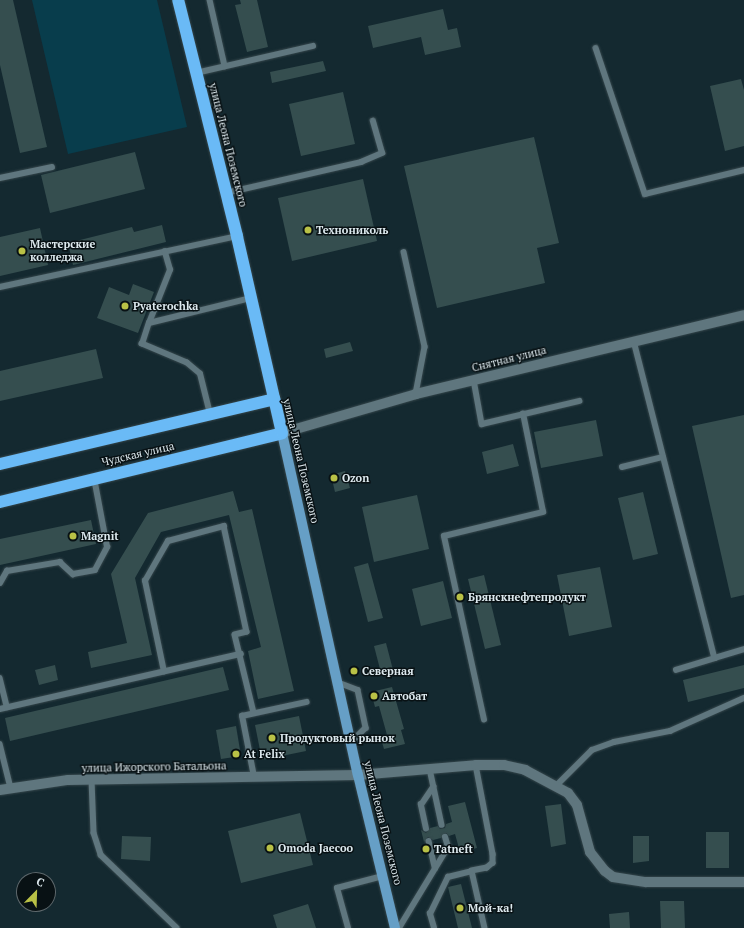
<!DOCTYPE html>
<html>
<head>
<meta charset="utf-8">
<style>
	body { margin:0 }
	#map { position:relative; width:744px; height:928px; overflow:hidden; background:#142930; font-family:"PT Serif",serif }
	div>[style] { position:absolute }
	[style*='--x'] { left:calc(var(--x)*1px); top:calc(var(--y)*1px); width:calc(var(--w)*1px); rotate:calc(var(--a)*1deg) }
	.green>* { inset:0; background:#083d4c }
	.building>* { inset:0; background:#354e4f }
	.roads { filter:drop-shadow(0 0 1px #35464b) drop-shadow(0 0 1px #35464b) }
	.lane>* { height:5.5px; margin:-2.75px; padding:0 2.75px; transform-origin:2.75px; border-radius:2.75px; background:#5f767e }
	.street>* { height:10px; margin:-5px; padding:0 5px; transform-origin:5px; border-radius:5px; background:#5f767e }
	.primary>* { height:10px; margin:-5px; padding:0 5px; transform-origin:5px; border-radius:5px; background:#669fc6 }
	.highway>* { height:12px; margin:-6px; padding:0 6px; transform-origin:6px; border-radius:6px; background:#6abaf6 }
	.dots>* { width:11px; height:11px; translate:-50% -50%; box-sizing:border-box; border:2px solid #081114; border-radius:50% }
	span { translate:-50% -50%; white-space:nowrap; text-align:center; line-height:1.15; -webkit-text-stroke:3px #081114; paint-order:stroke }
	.street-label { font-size:11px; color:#dde9ee }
	.poi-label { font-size:11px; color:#dde9ee; font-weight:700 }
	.left { translate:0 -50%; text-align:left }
	.north { position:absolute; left:16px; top:872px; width:40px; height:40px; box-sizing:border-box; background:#081114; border:1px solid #5d676b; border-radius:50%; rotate:23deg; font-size:11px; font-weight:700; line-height:16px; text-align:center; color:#dde9ee }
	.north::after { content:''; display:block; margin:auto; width:14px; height:18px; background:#b9c146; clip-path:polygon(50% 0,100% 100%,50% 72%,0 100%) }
</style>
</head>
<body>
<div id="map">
	<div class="green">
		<div style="clip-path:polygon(32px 0,157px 0,187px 127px,68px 154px)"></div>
	</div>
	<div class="building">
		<div style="clip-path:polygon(0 0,13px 0,47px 147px,20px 153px,0 65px)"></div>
		<div style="clip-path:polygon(240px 0,257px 0,268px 47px,247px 52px,235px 5px,241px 4px)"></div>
		<div style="clip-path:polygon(443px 9px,448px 30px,457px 28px,461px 47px,425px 55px,421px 37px,373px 48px,368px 26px)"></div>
		<div style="clip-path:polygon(323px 61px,326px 71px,272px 83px,270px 72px)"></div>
		<div style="clip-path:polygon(741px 79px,744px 90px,744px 146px,725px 151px,710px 86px)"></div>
		<div style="clip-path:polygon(343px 92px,355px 144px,301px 156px,289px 104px)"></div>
		<div style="clip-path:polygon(534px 137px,559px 243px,537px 248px,545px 283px,437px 308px,404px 166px)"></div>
		<div style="clip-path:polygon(135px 152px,145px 189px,50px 213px,41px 175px)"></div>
		<div style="clip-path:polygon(363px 179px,377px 241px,292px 261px,278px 198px)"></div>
		<div style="clip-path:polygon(162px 225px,166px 242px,73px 265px,68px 243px,132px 227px,134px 232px)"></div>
		<div style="clip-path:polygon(40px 228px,48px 265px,0 276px,0 237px)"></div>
		<div style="clip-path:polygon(133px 284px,154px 292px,138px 333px,97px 318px,109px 287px,129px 295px)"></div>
		<div style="clip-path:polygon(350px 342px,353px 351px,326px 358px,324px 349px)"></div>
		<div style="clip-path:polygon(96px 349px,103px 378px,0 401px,0 371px)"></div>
		<div style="clip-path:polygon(744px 415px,744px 595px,731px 598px,692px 426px)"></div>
		<div style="clip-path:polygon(596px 420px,603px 456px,541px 468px,534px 432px)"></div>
		<div style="clip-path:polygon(513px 444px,519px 466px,487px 474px,482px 452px)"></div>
		<div style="clip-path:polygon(345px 471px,350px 488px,335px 492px,331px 475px)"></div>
		<div style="clip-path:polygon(233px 491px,239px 512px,252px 509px,294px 691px,258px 699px,248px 651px,261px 647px,229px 515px,161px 532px,135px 578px,152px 655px,91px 668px,88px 652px,127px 643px,111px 574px,148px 513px)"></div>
		<div style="clip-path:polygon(643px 492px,658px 554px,633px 560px,618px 498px)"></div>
		<div style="clip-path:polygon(417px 495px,429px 549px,374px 562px,362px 507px)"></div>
		<div style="clip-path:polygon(91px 520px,96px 544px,0 565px,0 539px)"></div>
		<div style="clip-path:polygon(368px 563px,383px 618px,368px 622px,354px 567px)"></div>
		<div style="clip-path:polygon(600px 567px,612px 627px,569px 636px,557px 575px)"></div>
		<div style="clip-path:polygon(484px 575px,501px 645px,485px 649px,468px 579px)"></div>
		<div style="clip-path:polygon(443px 581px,452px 618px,421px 626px,412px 589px)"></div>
		<div style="clip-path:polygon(386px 643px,393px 670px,381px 673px,374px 646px)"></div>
		<div style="clip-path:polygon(55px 665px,58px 680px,39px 685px,35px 670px)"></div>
		<div style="clip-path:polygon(744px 665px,744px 688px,688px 702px,683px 680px)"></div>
		<div style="clip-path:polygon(223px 667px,229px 690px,10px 741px,5px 718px)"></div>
		<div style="clip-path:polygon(392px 687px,404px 729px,401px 730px,405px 744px,384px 749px,380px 736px,387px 735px,379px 706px,375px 707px,371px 692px)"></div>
		<div style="clip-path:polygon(299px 716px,306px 751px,262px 760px,255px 725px)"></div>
		<div style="clip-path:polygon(236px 726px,241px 756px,221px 759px,216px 730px)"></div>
		<div style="clip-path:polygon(465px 802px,477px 848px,460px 852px,455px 834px,449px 836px,446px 833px,441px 838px,433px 840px,428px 837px,424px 842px,421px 830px,426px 833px,430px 828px,438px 826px,440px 829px,445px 828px,446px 824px,452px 822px,448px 806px)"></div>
		<div style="clip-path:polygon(561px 804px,566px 844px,551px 847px,545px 806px)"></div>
		<div style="clip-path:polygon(300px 813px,313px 865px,241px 883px,228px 831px)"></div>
		<div style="clip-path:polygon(706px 832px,729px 832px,729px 868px,706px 868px)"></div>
		<div style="clip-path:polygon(122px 836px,151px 837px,150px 861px,121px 859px)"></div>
		<div style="clip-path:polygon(633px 836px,649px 836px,649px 861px,633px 863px)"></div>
		<div style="clip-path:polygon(461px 884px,472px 928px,458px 928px,448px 887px)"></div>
		<div style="clip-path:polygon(660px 901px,684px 901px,685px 928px,661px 928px)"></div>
		<div style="clip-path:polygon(308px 904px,316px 928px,277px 928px,273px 915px)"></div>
		<div style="clip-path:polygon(629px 912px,630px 928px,610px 928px,609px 914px)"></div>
	</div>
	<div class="roads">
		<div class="lane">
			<div style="--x:210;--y:0;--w:68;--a:77.2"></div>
			<div style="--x:596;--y:48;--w:154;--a:71.4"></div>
			<div style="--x:645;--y:194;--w:102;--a:-13.6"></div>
			<div style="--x:196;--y:73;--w:120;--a:-13"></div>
			<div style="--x:0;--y:178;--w:53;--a:-11.9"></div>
			<div style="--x:226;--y:193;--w:139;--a:-12.9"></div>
			<div style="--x:361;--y:162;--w:23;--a:-23"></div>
			<div style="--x:382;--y:153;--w:33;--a:-106"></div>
			<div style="--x:404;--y:252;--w:97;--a:77.5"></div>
			<div style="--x:425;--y:347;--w:48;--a:100.8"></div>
			<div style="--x:0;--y:287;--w:242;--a:-12.1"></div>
			<div style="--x:149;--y:323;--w:57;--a:-68.4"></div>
			<div style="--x:170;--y:270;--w:19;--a:-106"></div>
			<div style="--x:634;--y:341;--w:327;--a:75.7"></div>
			<div style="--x:715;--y:658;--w:30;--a:-17"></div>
			<div style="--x:474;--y:380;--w:45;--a:79.7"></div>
			<div style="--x:482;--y:424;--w:100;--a:-13.3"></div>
			<div style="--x:210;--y:414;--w:41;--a:-104"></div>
			<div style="--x:200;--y:374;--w:17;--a:-140"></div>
			<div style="--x:187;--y:363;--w:49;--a:-157.1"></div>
			<div style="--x:142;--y:344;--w:22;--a:-72"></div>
			<div style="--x:149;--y:323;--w:105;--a:-13.8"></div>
			<div style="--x:622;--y:467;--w:42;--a:-13.7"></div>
			<div style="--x:0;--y:583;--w:14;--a:-60"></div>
			<div style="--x:7;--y:571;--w:54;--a:-9.6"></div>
			<div style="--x:60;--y:562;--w:18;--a:43"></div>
			<div style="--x:73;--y:574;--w:22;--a:-10"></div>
			<div style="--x:95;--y:570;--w:26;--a:-62"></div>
			<div style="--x:107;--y:547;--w:70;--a:-100.7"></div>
			<div style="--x:676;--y:670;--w:41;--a:-17.1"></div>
			<div style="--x:164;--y:672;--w:93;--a:-101.8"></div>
			<div style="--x:145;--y:581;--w:46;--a:-60.1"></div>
			<div style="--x:168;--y:541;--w:58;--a:-15"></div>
			<div style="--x:224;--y:526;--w:108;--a:77.8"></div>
			<div style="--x:247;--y:632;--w:12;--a:166"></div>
			<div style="--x:235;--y:635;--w:80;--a:76.3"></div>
			<div style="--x:0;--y:678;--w:30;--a:76"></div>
			<div style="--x:337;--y:682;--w:22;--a:21"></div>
			<div style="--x:358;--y:690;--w:39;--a:78"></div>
			<div style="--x:366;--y:728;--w:21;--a:135"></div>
			<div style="--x:0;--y:709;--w:247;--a:-12.9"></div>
			<div style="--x:484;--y:720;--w:188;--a:-102.3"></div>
			<div style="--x:444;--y:536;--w:102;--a:-13.6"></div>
			<div style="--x:543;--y:512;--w:100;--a:-101.5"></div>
			<div style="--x:0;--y:744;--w:45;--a:76"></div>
			<div style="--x:476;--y:765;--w:91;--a:79.2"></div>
			<div style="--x:493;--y:854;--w:9;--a:90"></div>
			<div style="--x:493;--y:863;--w:8;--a:140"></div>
			<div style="--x:487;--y:868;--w:15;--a:169"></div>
			<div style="--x:472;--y:871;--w:58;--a:77.2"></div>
			<div style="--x:430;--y:769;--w:57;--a:77.9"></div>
			<div style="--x:254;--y:777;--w:62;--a:-101.1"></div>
			<div style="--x:242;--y:716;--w:66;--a:-12.3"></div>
			<div style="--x:92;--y:780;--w:53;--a:87.8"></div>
			<div style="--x:94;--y:833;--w:23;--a:72"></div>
			<div style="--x:101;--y:855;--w:105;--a:43.8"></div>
			<div style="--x:557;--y:785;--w:49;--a:-45"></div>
			<div style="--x:592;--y:750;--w:23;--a:-20"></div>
			<div style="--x:614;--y:742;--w:57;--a:-11.1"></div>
			<div style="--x:670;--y:731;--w:81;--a:-24"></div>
			<div style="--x:426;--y:829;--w:25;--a:-102"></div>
			<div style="--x:421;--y:805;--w:22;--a:-56"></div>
			<div style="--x:429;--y:841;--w:28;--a:77"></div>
			<div style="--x:348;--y:928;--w:41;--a:-105.4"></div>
			<div style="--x:337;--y:888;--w:48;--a:-14.6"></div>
			<div style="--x:399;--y:928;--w:95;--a:-58.8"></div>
			<div style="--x:448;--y:847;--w:10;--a:-107"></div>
			<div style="--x:434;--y:928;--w:15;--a:-106"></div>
			<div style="--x:430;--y:914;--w:41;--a:-64.1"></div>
			<div style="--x:448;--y:877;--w:25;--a:-14"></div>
		</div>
		<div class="street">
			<div style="--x:282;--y:433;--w:140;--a:-16.2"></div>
			<div style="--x:416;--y:394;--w:337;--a:-13.5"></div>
			<div style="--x:0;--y:790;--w:69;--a:-8.4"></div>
			<div style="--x:68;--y:780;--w:290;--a:-1"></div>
			<div style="--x:358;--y:775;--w:118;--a:-4.8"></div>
			<div style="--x:476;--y:765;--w:28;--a:0"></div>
			<div style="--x:504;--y:765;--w:22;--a:13"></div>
			<div style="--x:525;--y:770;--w:49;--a:28.1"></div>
			<div style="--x:568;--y:793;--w:15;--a:53"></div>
			<div style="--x:577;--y:805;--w:49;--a:74.5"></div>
			<div style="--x:590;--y:852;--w:24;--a:52"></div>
			<div style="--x:605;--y:871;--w:10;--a:37"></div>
			<div style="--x:613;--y:877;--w:33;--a:9"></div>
			<div style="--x:646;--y:882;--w:98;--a:0"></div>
		</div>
		<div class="primary">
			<div style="--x:282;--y:433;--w:350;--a:77.5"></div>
			<div style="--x:358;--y:775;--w:157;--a:76.4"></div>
		</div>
		<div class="highway">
			<div style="--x:0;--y:464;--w:282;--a:-13.3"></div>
			<div style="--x:0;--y:502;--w:290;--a:-13.7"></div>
			<div style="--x:282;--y:433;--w:202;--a:-102.9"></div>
			<div style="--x:237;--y:236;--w:243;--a:-104"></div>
		</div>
	</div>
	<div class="dots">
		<div style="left:308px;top:230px;background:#b9c146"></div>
		<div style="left:22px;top:251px;background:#b9c146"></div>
		<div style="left:125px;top:306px;background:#b9c146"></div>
		<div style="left:334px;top:478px;background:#b9c146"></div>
		<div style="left:73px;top:536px;background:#b9c146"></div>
		<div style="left:460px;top:597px;background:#b9c146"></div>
		<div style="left:354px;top:671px;background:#b9c146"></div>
		<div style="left:374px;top:696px;background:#b9c146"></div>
		<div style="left:272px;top:738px;background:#b9c146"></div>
		<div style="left:236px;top:754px;background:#b9c146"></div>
		<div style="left:270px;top:848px;background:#b9c146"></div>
		<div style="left:426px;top:849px;background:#b9c146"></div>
		<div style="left:460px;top:908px;background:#b9c146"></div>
	</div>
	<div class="street-label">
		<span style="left:228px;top:145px;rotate:76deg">улица Леона Поземского</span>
		<span style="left:509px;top:359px;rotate:-14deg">Снятная улица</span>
		<span style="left:138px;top:454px;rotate:-13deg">Чудская улица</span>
		<span style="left:301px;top:461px;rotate:77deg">улица Леона Поземского</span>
		<span style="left:154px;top:767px;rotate:-1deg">улица Ижорского Батальона</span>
		<span style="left:383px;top:823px;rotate:76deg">улица Леона Поземского</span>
	</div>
	<div class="poi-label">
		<span class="left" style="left:316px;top:230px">Технониколь</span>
		<span class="left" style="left:30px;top:251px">Мастерские<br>колледжа</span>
		<span class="left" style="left:133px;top:306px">Pyaterochka</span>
		<span class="left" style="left:342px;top:478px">Ozon</span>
		<span class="left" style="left:81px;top:536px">Magnit</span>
		<span class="left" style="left:468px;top:597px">Брянскнефтепродукт</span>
		<span class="left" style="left:362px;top:671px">Северная</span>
		<span class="left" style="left:382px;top:696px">Автобат</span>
		<span class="left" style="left:280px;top:738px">Продуктовый рынок</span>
		<span class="left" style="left:244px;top:754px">At Felix</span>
		<span class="left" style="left:278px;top:848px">Omoda Jaecoo</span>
		<span class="left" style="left:434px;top:849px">Tatneft</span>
		<span class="left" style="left:468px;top:908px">Мой-ка!</span>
	</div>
	<div class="north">С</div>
</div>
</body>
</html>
